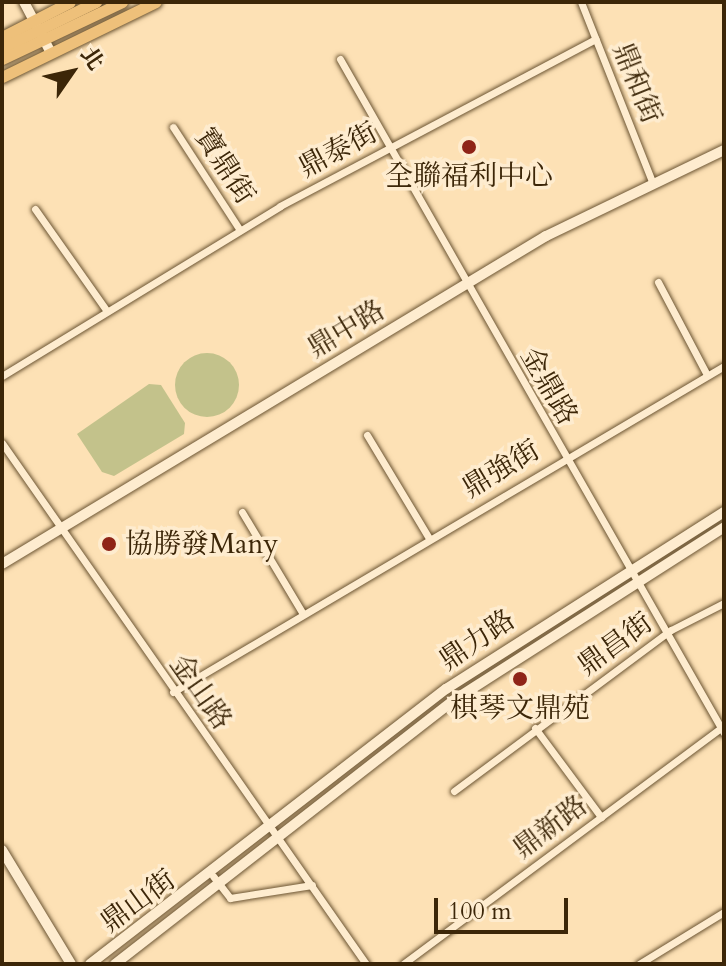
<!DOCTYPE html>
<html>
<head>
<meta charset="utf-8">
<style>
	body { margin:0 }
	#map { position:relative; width:726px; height:966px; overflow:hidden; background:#fde1b5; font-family:Cardo,"Noto Serif TC",serif }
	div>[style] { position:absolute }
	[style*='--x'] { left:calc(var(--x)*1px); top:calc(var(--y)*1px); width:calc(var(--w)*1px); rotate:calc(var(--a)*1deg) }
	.green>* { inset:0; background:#c3c28b }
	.round { border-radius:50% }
	.roads { filter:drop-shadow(0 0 2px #6c5533) drop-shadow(0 0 2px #6c5533) }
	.street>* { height:7px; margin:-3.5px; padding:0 3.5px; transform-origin:3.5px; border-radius:3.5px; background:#feeccf }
	.secondary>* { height:10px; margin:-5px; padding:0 5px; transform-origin:5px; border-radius:5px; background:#feeccf }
	.primary>* { height:11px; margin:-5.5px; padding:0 5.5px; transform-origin:5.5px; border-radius:5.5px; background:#eec07a }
	.dots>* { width:22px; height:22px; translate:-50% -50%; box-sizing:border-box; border:4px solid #feeccf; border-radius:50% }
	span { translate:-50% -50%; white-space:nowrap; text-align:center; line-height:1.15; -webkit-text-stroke:7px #feeccf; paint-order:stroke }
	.street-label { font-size:28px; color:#3c2608 }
	.poi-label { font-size:28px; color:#3c2608 }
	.left { translate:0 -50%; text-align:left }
	.frame { position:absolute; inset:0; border:4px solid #3c2608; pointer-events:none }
	.north { position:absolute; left:32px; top:32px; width:80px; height:80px; -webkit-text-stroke:6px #feeccf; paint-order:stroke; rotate:56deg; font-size:22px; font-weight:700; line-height:32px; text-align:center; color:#3c2608 }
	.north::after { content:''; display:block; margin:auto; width:28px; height:36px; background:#3c2608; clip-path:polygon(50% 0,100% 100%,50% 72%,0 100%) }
	.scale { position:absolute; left:434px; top:898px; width:134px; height:36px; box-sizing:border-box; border:4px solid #3c2608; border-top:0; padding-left:10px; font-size:24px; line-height:28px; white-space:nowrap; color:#3c2608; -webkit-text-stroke:6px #feeccf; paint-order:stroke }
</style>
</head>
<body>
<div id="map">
	<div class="green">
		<div class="round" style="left:175px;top:353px;width:64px;height:64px"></div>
		<div style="clip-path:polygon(149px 384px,161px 385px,185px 423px,184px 434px,114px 476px,102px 472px,77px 434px)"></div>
	</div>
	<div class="roads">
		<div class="street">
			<div style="--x:581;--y:2;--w:193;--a:68.4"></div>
			<div style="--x:340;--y:59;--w:776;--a:60.33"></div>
			<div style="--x:173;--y:127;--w:123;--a:57"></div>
			<div style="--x:35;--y:209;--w:125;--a:54.8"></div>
			<div style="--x:658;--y:282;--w:105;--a:62.2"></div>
			<div style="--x:2;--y:376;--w:326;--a:-31.4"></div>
			<div style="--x:280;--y:206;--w:357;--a:-27.9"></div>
			<div style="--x:367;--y:435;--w:120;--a:59"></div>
			<div style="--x:2;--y:443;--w:636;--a:55.06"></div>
			<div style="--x:242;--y:512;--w:119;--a:59.1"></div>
			<div style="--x:173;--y:692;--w:640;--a:-30.61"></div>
			<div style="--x:535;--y:728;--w:111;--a:53.4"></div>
			<div style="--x:454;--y:791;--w:270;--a:-36.6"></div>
			<div style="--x:671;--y:630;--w:59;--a:-27"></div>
			<div style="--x:213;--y:876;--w:28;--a:52"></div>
			<div style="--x:230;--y:898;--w:83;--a:-9"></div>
			<div style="--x:403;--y:964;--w:400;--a:-36.6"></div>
			<div style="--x:639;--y:964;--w:100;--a:-31.5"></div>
		</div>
		<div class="secondary">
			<div style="--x:24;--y:2;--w:55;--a:62"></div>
			<div style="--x:2;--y:564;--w:635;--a:-31.09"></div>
			<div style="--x:546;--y:236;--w:198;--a:-25.8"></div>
			<div style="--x:2;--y:850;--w:133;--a:58.8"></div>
			<div style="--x:90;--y:964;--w:450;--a:-37.7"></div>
			<div style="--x:446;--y:689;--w:330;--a:-32.5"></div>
			<div style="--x:115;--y:964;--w:430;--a:-37.9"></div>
			<div style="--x:454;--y:700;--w:321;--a:-32.6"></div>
		</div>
		<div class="primary">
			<div style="--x:2;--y:37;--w:76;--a:-27.2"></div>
			<div style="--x:2;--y:48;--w:105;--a:-26.1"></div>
			<div style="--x:2;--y:59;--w:133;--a:-25.4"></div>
			<div style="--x:2;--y:77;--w:171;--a:-26"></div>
		</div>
	</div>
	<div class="dots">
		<div style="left:469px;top:147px;background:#8f2418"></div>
		<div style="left:109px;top:544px;background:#8f2418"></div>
		<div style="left:520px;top:679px;background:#8f2418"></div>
	</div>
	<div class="street-label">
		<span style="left:637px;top:83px;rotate:68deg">鼎和街</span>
		<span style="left:338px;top:150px;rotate:-28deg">鼎泰街</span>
		<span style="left:225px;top:166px;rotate:57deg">寶鼎街</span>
		<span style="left:346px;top:329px;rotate:-31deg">鼎中路</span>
		<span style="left:549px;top:386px;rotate:60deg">金鼎路</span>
		<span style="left:501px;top:469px;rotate:-31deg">鼎強街</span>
		<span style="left:477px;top:640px;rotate:-34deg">鼎力路</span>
		<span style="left:615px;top:644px;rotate:-36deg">鼎昌街</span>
		<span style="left:201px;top:692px;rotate:55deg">金山路</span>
		<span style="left:550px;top:827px;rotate:-37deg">鼎新路</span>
		<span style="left:138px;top:901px;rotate:-36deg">鼎山街</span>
	</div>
	<div class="poi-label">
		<span style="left:469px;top:176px">全聯福利中心</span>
		<span class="left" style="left:125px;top:544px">協勝發Many</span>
		<span style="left:520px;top:708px">棋琴文鼎苑</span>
	</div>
	<div class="frame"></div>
	<div class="north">北</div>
	<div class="scale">100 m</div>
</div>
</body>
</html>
